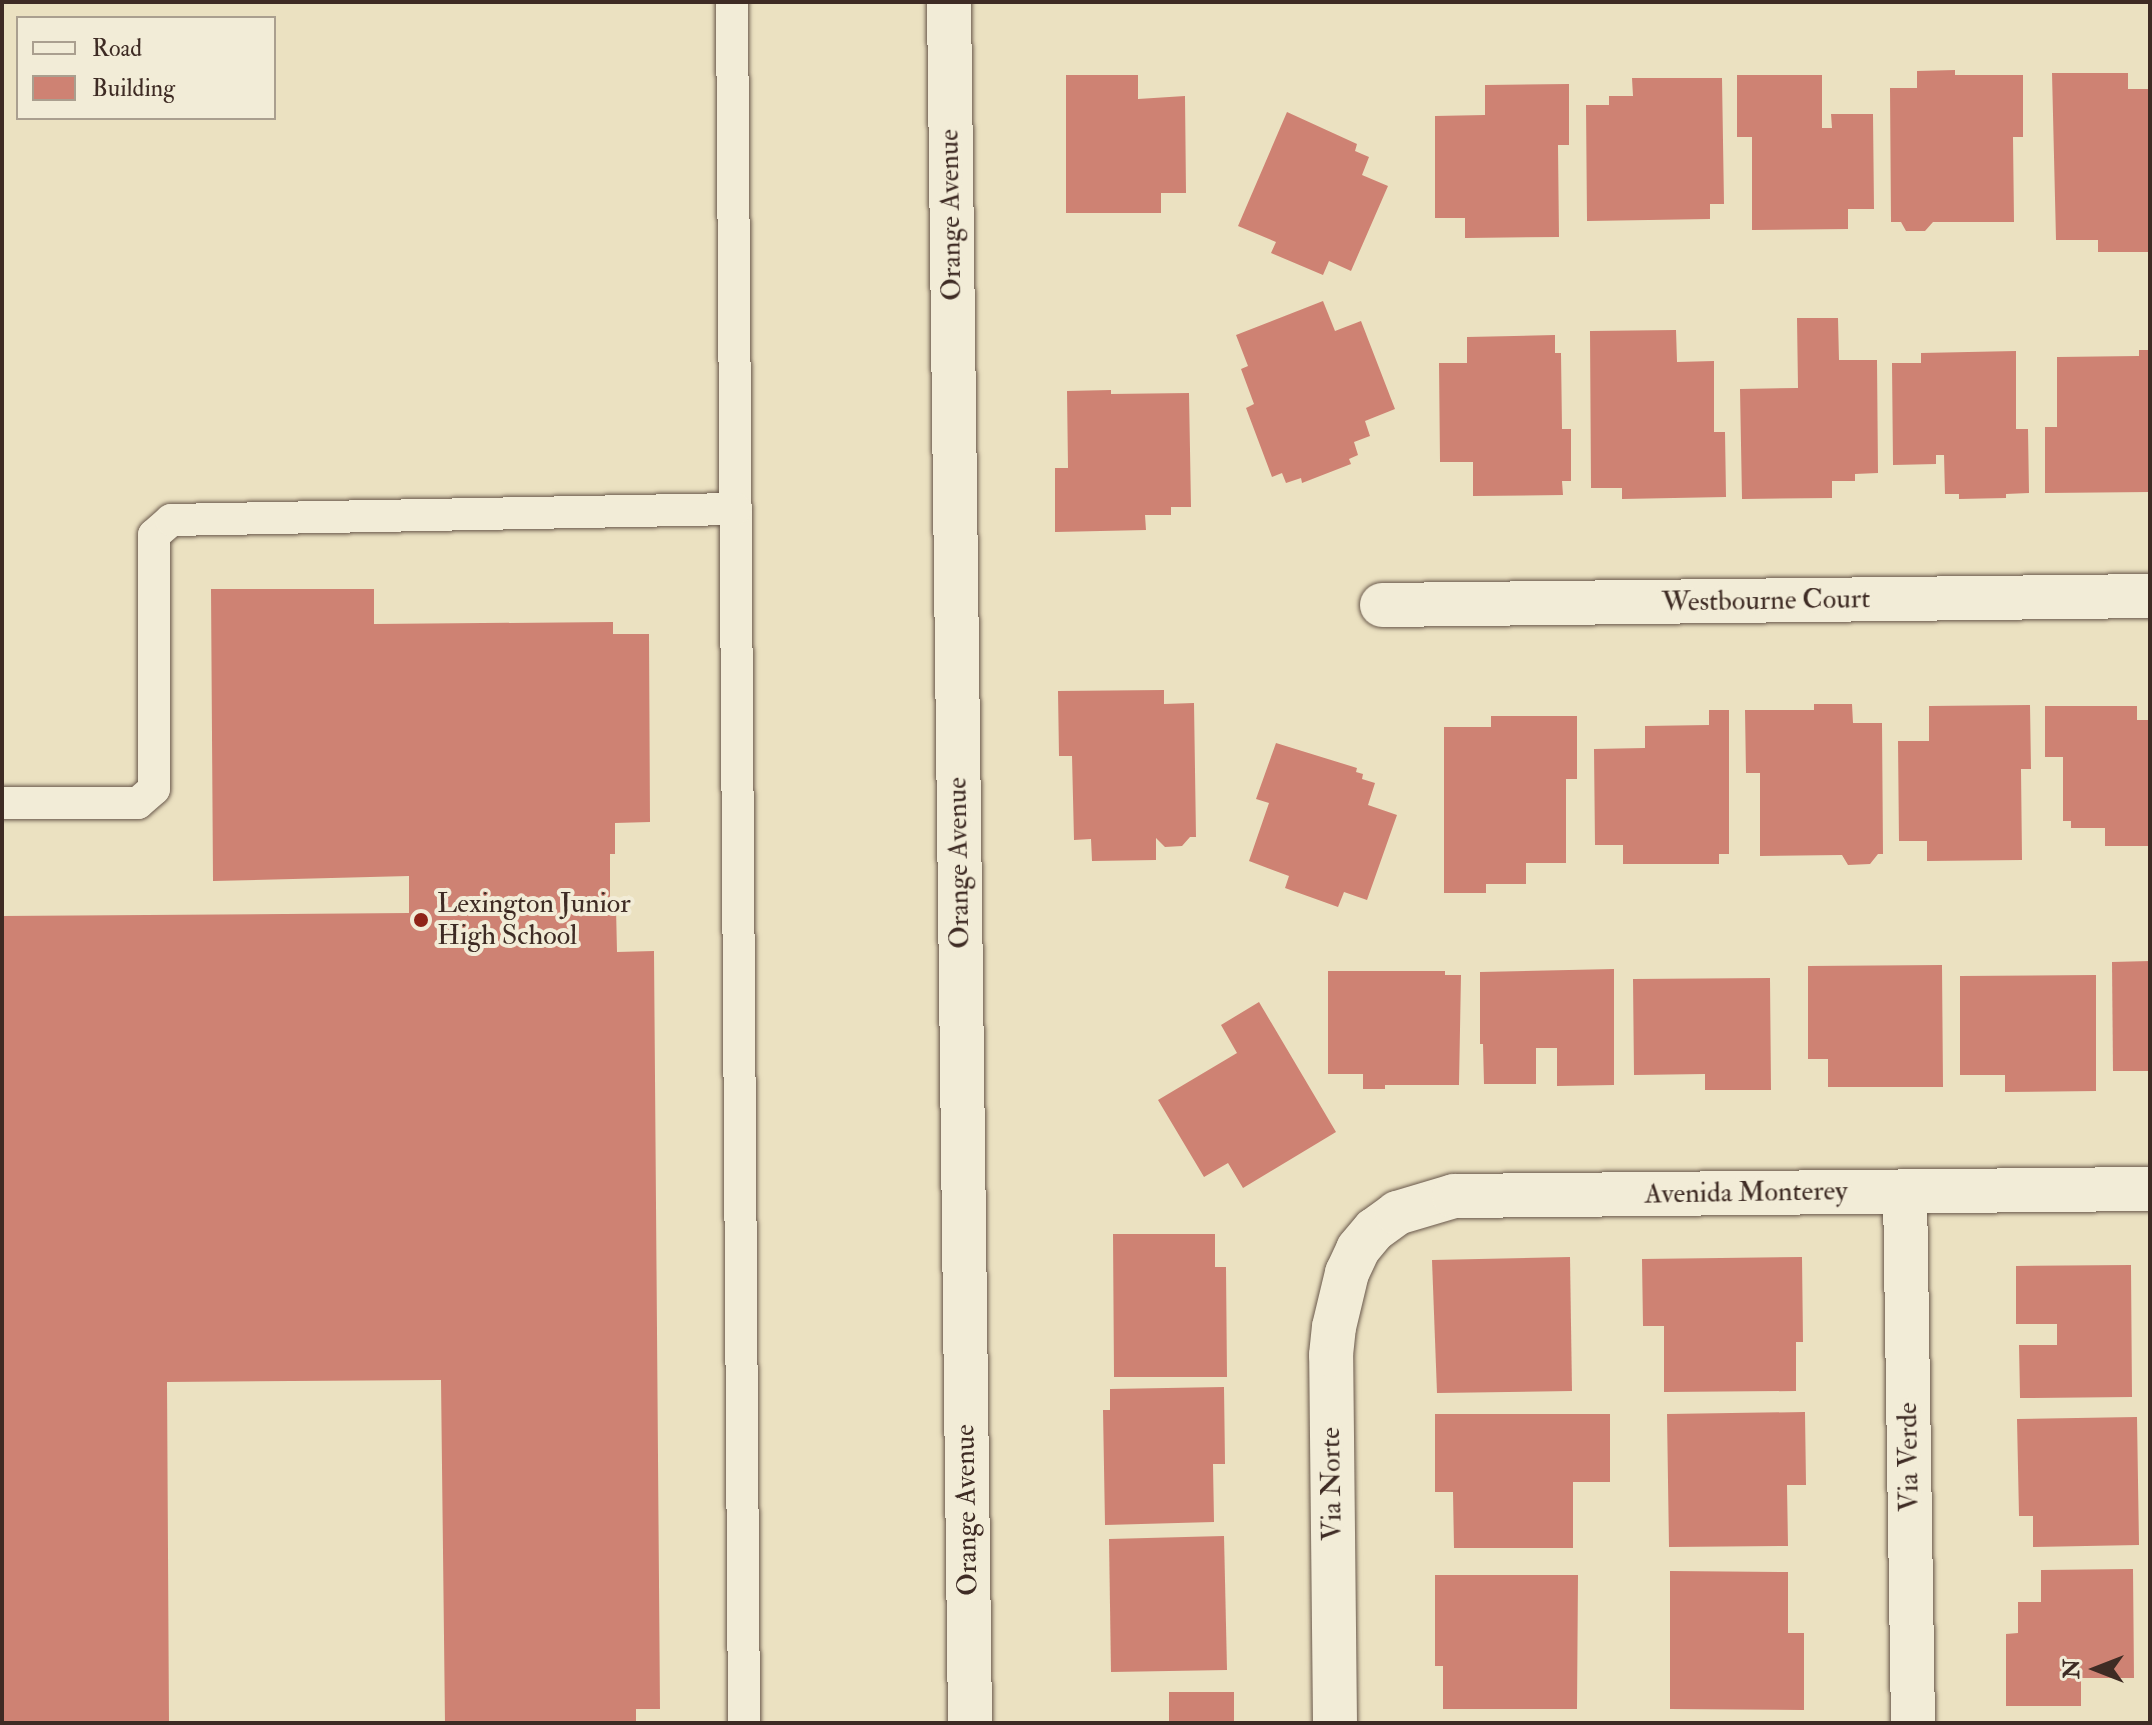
<!DOCTYPE html>
<html>
<head>
<meta charset="utf-8">
<style>
	body { margin:0 }
	#map { position:relative; width:2152px; height:1725px; overflow:hidden; background:#ebe1c1; font-family:"IM FELL Double Pica",serif }
	div>[style] { position:absolute }
	[style*='--x'] { left:calc(var(--x)*1px); top:calc(var(--y)*1px); width:calc(var(--w)*1px); rotate:calc(var(--a)*1deg) }
	.building>* { inset:0; background:#ce8273 }
	.roads { filter:drop-shadow(0 0 2px #69584b) drop-shadow(0 0 2px #69584b) }
	.lane>* { height:32px; margin:-16px; padding:0 16px; transform-origin:16px; border-radius:16px; background:#f2ecd7 }
	.street>* { height:44px; margin:-22px; padding:0 22px; transform-origin:22px; border-radius:22px; background:#f2ecd7 }
	.secondary>* { height:44px; margin:-22px; padding:0 22px; transform-origin:22px; border-radius:22px; background:#f2ecd7 }
	.dots>* { width:22px; height:22px; translate:-50% -50%; box-sizing:border-box; border:4px solid #f2ecd7; border-radius:50% }
	span { translate:-50% -50%; white-space:nowrap; text-align:center; line-height:1.15; -webkit-text-stroke:8px #f2ecd7; paint-order:stroke }
	.street-label { font-size:28px; color:#3e2b24 }
	.poi-label { font-size:28px; color:#3e2b24 }
	.left { translate:0 -50%; text-align:left }
	.frame { position:absolute; inset:0; border:4px solid #3e2b24; pointer-events:none }
	.legend { position:absolute; left:16px; top:16px; width:260px; height:104px; box-sizing:border-box; background:#f2ecd7; border:2px solid #aa9f8f; margin:0; padding:10px 14px; list-style:none; font-size:24px; color:#3e2b24 }
	.legend li { display:flex; align-items:center; gap:16px; height:40px }
	.legend b { width:40px; border:2px solid #aa9f8f }
	.north { position:absolute; left:2056px; top:1629px; width:80px; height:80px; -webkit-text-stroke:6px #f2ecd7; paint-order:stroke; rotate:270deg; font-size:22px; font-weight:700; line-height:32px; text-align:center; color:#3e2b24 }
	.north::after { content:''; display:block; margin:auto; width:28px; height:36px; background:#3e2b24; clip-path:polygon(50% 0,100% 100%,50% 72%,0 100%) }
</style>
</head>
<body>
<div id="map">
	<div class="building">
		<div style="clip-path:polygon(1955px 70px,1955px 75px,2023px 75px,2023px 137px,2013px 137px,2014px 222px,1933px 222px,1925px 231px,1906px 231px,1901px 222px,1891px 222px,1890px 88px,1917px 88px,1917px 71px)"></div>
		<div style="clip-path:polygon(2052px 73px,2128px 73px,2128px 89px,2150px 89px,2150px 252px,2098px 252px,2098px 240px,2056px 240px)"></div>
		<div style="clip-path:polygon(1066px 75px,1138px 75px,1138px 99px,1185px 96px,1186px 193px,1161px 193px,1161px 213px,1066px 213px)"></div>
		<div style="clip-path:polygon(1737px 75px,1822px 75px,1822px 128px,1832px 128px,1831px 114px,1873px 114px,1874px 209px,1848px 209px,1848px 229px,1752px 230px,1752px 137px,1737px 137px)"></div>
		<div style="clip-path:polygon(1632px 78px,1722px 78px,1724px 204px,1710px 204px,1710px 219px,1587px 221px,1586px 105px,1609px 105px,1609px 96px,1633px 96px)"></div>
		<div style="clip-path:polygon(1569px 84px,1569px 145px,1558px 145px,1559px 237px,1465px 238px,1465px 218px,1435px 218px,1435px 116px,1485px 115px,1485px 85px)"></div>
		<div style="clip-path:polygon(1287px 112px,1357px 144px,1355px 151px,1369px 157px,1362px 175px,1388px 186px,1351px 271px,1329px 261px,1323px 275px,1271px 253px,1276px 242px,1238px 226px)"></div>
		<div style="clip-path:polygon(1323px 301px,1335px 331px,1361px 321px,1395px 409px,1365px 421px,1370px 436px,1354px 442px,1358px 455px,1349px 459px,1351px 464px,1302px 483px,1301px 478px,1286px 483px,1282px 473px,1272px 477px,1246px 408px,1254px 404px,1241px 369px,1248px 366px,1236px 335px)"></div>
		<div style="clip-path:polygon(1797px 318px,1838px 318px,1839px 360px,1877px 360px,1878px 473px,1855px 474px,1855px 481px,1832px 481px,1832px 498px,1742px 499px,1740px 389px,1798px 388px)"></div>
		<div style="clip-path:polygon(1676px 330px,1677px 362px,1714px 361px,1714px 432px,1725px 432px,1726px 497px,1622px 499px,1622px 488px,1591px 488px,1590px 331px)"></div>
		<div style="clip-path:polygon(1555px 335px,1555px 353px,1561px 353px,1562px 429px,1571px 429px,1571px 481px,1562px 481px,1563px 495px,1473px 496px,1473px 462px,1440px 462px,1439px 363px,1467px 363px,1467px 337px)"></div>
		<div style="clip-path:polygon(2139px 350px,2150px 350px,2150px 492px,2045px 493px,2045px 427px,2057px 427px,2057px 357px,2139px 356px)"></div>
		<div style="clip-path:polygon(2016px 351px,2016px 429px,2028px 429px,2029px 493px,2006px 494px,2006px 498px,1959px 499px,1959px 494px,1945px 494px,1944px 455px,1936px 455px,1936px 464px,1893px 465px,1892px 363px,1921px 363px,1921px 353px)"></div>
		<div style="clip-path:polygon(1111px 390px,1111px 394px,1189px 393px,1191px 507px,1171px 507px,1171px 515px,1145px 515px,1146px 530px,1055px 532px,1055px 468px,1068px 468px,1067px 391px)"></div>
		<div style="clip-path:polygon(211px 589px,374px 589px,374px 624px,613px 622px,613px 634px,649px 634px,650px 822px,615px 823px,615px 854px,610px 854px,610px 907px,616px 907px,617px 952px,654px 951px,660px 1709px,636px 1709px,636px 1723px,445px 1723px,441px 1380px,167px 1382px,169px 1723px,2px 1723px,2px 916px,409px 913px,409px 876px,213px 881px)"></div>
		<div style="clip-path:polygon(1164px 690px,1164px 704px,1194px 703px,1196px 837px,1190px 837px,1182px 846px,1165px 847px,1156px 838px,1156px 860px,1092px 861px,1091px 839px,1074px 840px,1072px 756px,1059px 756px,1058px 691px)"></div>
		<div style="clip-path:polygon(1814px 704px,1852px 704px,1853px 723px,1882px 723px,1883px 854px,1878px 854px,1870px 864px,1848px 865px,1842px 855px,1760px 856px,1760px 773px,1746px 773px,1745px 710px,1814px 710px)"></div>
		<div style="clip-path:polygon(2030px 705px,2031px 769px,2021px 769px,2022px 860px,1927px 861px,1927px 841px,1899px 841px,1898px 741px,1929px 741px,1929px 706px)"></div>
		<div style="clip-path:polygon(2045px 706px,2137px 706px,2137px 720px,2150px 720px,2150px 846px,2105px 846px,2105px 828px,2071px 828px,2071px 821px,2063px 821px,2063px 757px,2045px 757px)"></div>
		<div style="clip-path:polygon(1709px 710px,1729px 710px,1729px 854px,1719px 854px,1719px 864px,1623px 864px,1623px 845px,1595px 845px,1594px 749px,1645px 748px,1645px 726px,1709px 725px)"></div>
		<div style="clip-path:polygon(1491px 716px,1577px 716px,1577px 779px,1566px 779px,1566px 863px,1526px 863px,1526px 884px,1486px 884px,1486px 893px,1444px 893px,1444px 727px,1491px 727px)"></div>
		<div style="clip-path:polygon(1276px 743px,1357px 768px,1356px 772px,1363px 774px,1362px 779px,1375px 783px,1368px 805px,1397px 815px,1367px 900px,1344px 892px,1338px 907px,1285px 888px,1289px 876px,1249px 861px,1269px 803px,1256px 799px)"></div>
		<div style="clip-path:polygon(2150px 961px,2150px 1071px,2113px 1071px,2112px 962px)"></div>
		<div style="clip-path:polygon(1942px 965px,1943px 1087px,1828px 1087px,1828px 1059px,1808px 1059px,1808px 966px)"></div>
		<div style="clip-path:polygon(1614px 969px,1614px 1085px,1557px 1086px,1557px 1048px,1536px 1048px,1536px 1084px,1484px 1084px,1483px 1044px,1480px 1044px,1480px 972px)"></div>
		<div style="clip-path:polygon(1328px 971px,1445px 971px,1445px 975px,1461px 975px,1459px 1085px,1385px 1085px,1385px 1089px,1363px 1089px,1363px 1074px,1328px 1074px)"></div>
		<div style="clip-path:polygon(2096px 975px,2096px 1091px,2005px 1092px,2005px 1075px,1960px 1075px,1960px 976px)"></div>
		<div style="clip-path:polygon(1770px 978px,1771px 1090px,1705px 1090px,1705px 1074px,1634px 1075px,1633px 979px)"></div>
		<div style="clip-path:polygon(1259px 1002px,1336px 1132px,1243px 1188px,1228px 1163px,1204px 1177px,1158px 1100px,1237px 1053px,1221px 1025px)"></div>
		<div style="clip-path:polygon(1113px 1234px,1215px 1234px,1215px 1267px,1226px 1267px,1227px 1377px,1114px 1377px)"></div>
		<div style="clip-path:polygon(1570px 1257px,1572px 1391px,1437px 1393px,1432px 1260px)"></div>
		<div style="clip-path:polygon(1802px 1257px,1803px 1342px,1796px 1342px,1796px 1391px,1664px 1392px,1664px 1326px,1643px 1326px,1642px 1259px)"></div>
		<div style="clip-path:polygon(2131px 1265px,2132px 1397px,2020px 1398px,2019px 1345px,2057px 1345px,2057px 1324px,2016px 1324px,2016px 1266px)"></div>
		<div style="clip-path:polygon(1224px 1387px,1225px 1464px,1213px 1464px,1214px 1522px,1105px 1525px,1103px 1410px,1110px 1410px,1110px 1389px)"></div>
		<div style="clip-path:polygon(1805px 1412px,1806px 1485px,1787px 1485px,1788px 1546px,1669px 1547px,1667px 1414px)"></div>
		<div style="clip-path:polygon(1435px 1414px,1610px 1414px,1610px 1482px,1573px 1482px,1573px 1548px,1454px 1548px,1453px 1492px,1435px 1492px)"></div>
		<div style="clip-path:polygon(2137px 1417px,2139px 1545px,2033px 1547px,2033px 1516px,2019px 1516px,2017px 1419px)"></div>
		<div style="clip-path:polygon(1224px 1536px,1227px 1670px,1111px 1672px,1109px 1539px)"></div>
		<div style="clip-path:polygon(2133px 1569px,2134px 1678px,2081px 1678px,2081px 1706px,2006px 1706px,2006px 1634px,2018px 1633px,2018px 1602px,2041px 1602px,2041px 1570px)"></div>
		<div style="clip-path:polygon(1670px 1571px,1788px 1572px,1788px 1633px,1804px 1633px,1804px 1710px,1670px 1709px)"></div>
		<div style="clip-path:polygon(1435px 1575px,1578px 1575px,1577px 1709px,1443px 1709px,1443px 1666px,1435px 1666px)"></div>
		<div style="clip-path:polygon(1169px 1692px,1234px 1692px,1234px 1723px,1169px 1723px)"></div>
	</div>
	<div class="roads">
		<div class="lane">
			<div style="--x:732;--y:2;--w:1721;--a:89.6"></div>
			<div style="--x:2;--y:803;--w:136;--a:0"></div>
			<div style="--x:138;--y:803;--w:21;--a:-41"></div>
			<div style="--x:154;--y:789;--w:254;--a:-90"></div>
			<div style="--x:154;--y:535;--w:23;--a:-41"></div>
			<div style="--x:171;--y:520;--w:565;--a:-1.12"></div>
		</div>
		<div class="street">
			<div style="--x:1382;--y:605;--w:768;--a:-0.67"></div>
			<div style="--x:1905;--y:1191;--w:532;--a:89.14"></div>
			<div style="--x:1335;--y:1723;--w:368;--a:-90.6"></div>
			<div style="--x:1331;--y:1355;--w:28;--a:-84"></div>
			<div style="--x:1334;--y:1327;--w:56;--a:-76.5"></div>
			<div style="--x:1347;--y:1273;--w:26;--a:-65"></div>
			<div style="--x:1358;--y:1249;--w:25;--a:-50"></div>
			<div style="--x:1374;--y:1230;--w:29;--a:-36"></div>
			<div style="--x:1397;--y:1213;--w:59;--a:-16.6"></div>
			<div style="--x:1454;--y:1196;--w:696;--a:-0.58"></div>
		</div>
		<div class="secondary">
			<div style="--x:949;--y:2;--w:1721;--a:89.3"></div>
		</div>
	</div>
	<div class="dots">
		<div style="left:421px;top:920px;background:#8f2418"></div>
	</div>
	<div class="street-label">
		<span style="left:951px;top:215px;rotate:-91deg">Orange Avenue</span>
		<span style="left:1766px;top:601px;rotate:-1deg">Westbourne Court</span>
		<span style="left:959px;top:863px;rotate:-91deg">Orange Avenue</span>
		<span style="left:1746px;top:1193px;rotate:-1deg">Avenida Monterey</span>
		<span style="left:1909px;top:1457px;rotate:-91deg">Via Verde</span>
		<span style="left:1332px;top:1484px;rotate:-91deg">Via Norte</span>
		<span style="left:967px;top:1510px;rotate:-91deg">Orange Avenue</span>
	</div>
	<div class="poi-label">
		<span class="left" style="left:437px;top:920px">Lexington Junior<br>High School</span>
	</div>
	<div class="frame"></div>
	<ul class="legend">
	<li><b style="height:10px;background:#f2ecd7"></b>Road</li>
	<li><b style="height:22px;background:#ce8273"></b>Building</li>
	</ul>
	<div class="north">N</div>
</div>
</body>
</html>
